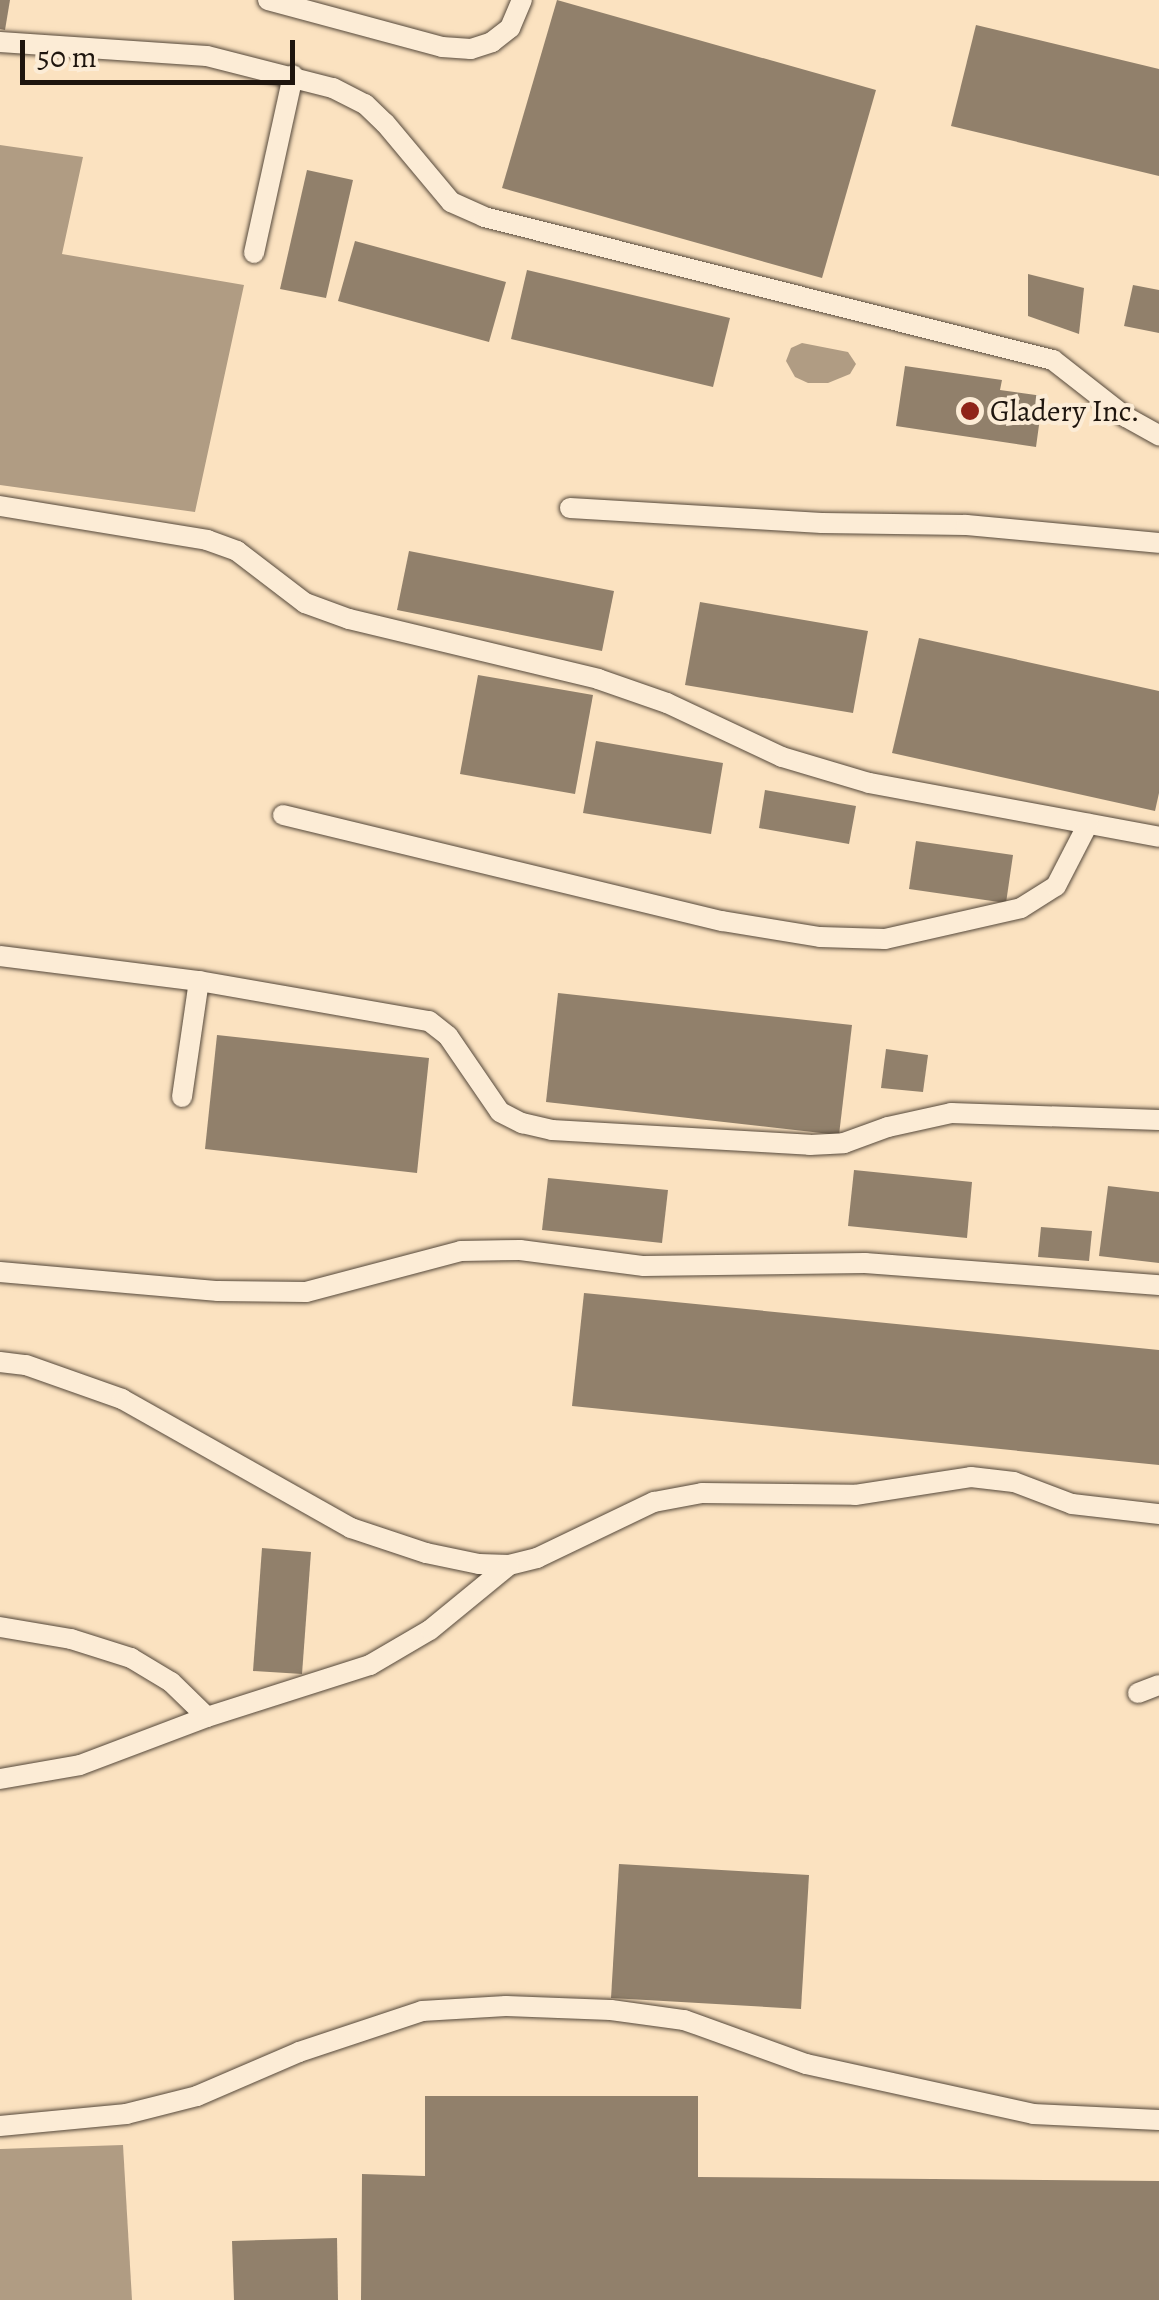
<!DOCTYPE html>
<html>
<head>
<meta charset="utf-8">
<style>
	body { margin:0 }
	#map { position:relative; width:1159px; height:2300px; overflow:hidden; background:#fbe2c0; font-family:Alegreya,serif }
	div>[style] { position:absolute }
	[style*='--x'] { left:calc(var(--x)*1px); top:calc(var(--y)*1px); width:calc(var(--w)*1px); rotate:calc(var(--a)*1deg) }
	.water>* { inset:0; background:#b09c83 }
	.building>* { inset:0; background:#91806b }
	.roads { filter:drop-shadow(0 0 2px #55483a) drop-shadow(0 0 2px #55483a) }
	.lane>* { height:20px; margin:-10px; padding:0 10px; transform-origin:10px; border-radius:10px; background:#fcecd6 }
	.dots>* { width:28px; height:28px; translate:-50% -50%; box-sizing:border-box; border:5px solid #fcecd6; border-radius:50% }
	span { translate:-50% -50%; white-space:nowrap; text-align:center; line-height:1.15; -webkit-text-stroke:8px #fcecd6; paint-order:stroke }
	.poi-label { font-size:30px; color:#1e150e }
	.left { translate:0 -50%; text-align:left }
	.scale { position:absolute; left:20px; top:40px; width:275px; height:45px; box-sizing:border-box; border:5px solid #1e150e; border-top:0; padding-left:12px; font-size:30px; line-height:35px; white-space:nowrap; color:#1e150e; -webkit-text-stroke:8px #fcecd6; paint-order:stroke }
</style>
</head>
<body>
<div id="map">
	<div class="water">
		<div style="clip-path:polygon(0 145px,83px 157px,62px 254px,244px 285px,195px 512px,0 485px)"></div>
		<div style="clip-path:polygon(802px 343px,848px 352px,856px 364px,850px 374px,828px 383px,808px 383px,795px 377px,786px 361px,791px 348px)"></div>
		<div style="clip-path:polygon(123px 2145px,132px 2300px,0 2300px,0 2149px)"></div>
	</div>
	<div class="building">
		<div style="clip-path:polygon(0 0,10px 0,5px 30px,0 29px)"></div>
		<div style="clip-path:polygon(557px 0,876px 90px,822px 278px,502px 188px)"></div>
		<div style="clip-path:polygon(976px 25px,1159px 69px,1159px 176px,951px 126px)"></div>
		<div style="clip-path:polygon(307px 170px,353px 180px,326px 298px,280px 289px)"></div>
		<div style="clip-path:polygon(355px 241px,506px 282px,489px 342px,338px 301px)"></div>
		<div style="clip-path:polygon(527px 270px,730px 318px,713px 387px,511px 339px)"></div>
		<div style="clip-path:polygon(1028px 274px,1084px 288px,1079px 334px,1028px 316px)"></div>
		<div style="clip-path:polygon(1133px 285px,1159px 290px,1159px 333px,1124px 326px)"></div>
		<div style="clip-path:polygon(905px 366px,1002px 380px,1000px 390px,1043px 396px,1036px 447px,896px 426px)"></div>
		<div style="clip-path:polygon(409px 551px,614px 591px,602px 651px,397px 610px)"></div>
		<div style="clip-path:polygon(700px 602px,868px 631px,853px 713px,685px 685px)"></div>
		<div style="clip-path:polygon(919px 638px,1159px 691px,1159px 793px,1155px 811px,892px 753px)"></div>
		<div style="clip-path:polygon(478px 675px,593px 695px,575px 794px,460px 774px)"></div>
		<div style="clip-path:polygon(596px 741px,723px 763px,711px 834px,583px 813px)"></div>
		<div style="clip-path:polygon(765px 790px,856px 806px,849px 844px,759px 828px)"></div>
		<div style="clip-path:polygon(916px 841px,1013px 855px,1006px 903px,909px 889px)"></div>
		<div style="clip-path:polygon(558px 993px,852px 1025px,839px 1135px,546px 1102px)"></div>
		<div style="clip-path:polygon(217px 1035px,429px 1058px,417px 1173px,205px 1149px)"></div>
		<div style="clip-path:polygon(886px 1049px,928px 1055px,923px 1092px,881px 1088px)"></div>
		<div style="clip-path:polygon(854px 1170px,972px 1182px,967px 1238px,848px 1226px)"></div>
		<div style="clip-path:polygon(548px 1178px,668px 1190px,662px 1243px,542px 1230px)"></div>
		<div style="clip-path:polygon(1108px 1186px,1159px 1192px,1159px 1263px,1099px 1256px)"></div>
		<div style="clip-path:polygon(1041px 1227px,1092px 1231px,1089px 1261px,1038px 1257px)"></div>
		<div style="clip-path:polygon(584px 1293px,1159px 1350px,1159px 1465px,572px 1406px)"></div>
		<div style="clip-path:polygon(262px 1548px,311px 1552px,302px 1674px,253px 1671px)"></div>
		<div style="clip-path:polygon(619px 1864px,809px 1875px,801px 2009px,611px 1998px)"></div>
		<div style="clip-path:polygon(425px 2096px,698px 2096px,698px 2177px,1159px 2181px,1159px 2300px,361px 2300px,362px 2174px,425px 2176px)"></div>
		<div style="clip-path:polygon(337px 2238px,338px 2300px,234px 2300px,232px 2241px)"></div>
	</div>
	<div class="roads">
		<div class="lane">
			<div style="--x:268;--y:0;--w:180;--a:15.1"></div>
			<div style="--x:442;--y:47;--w:29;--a:4"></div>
			<div style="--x:471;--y:49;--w:22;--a:-18"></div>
			<div style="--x:492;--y:42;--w:23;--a:-38"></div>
			<div style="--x:510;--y:28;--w:30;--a:-67"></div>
			<div style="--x:0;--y:42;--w:207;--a:3.9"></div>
			<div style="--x:207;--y:56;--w:130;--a:14.3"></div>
			<div style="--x:333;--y:88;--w:36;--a:27"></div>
			<div style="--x:365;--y:104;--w:28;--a:44"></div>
			<div style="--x:385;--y:123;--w:103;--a:50.1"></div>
			<div style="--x:451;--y:202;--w:36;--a:24"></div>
			<div style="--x:484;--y:217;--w:587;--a:14.11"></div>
			<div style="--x:1053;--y:360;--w:93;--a:38"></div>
			<div style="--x:1126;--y:417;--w:38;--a:29"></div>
			<div style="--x:254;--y:253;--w:182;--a:-77.6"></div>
			<div style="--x:0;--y:506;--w:210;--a:9.3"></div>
			<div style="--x:207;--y:540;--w:32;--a:20"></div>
			<div style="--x:237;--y:551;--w:86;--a:37.4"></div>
			<div style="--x:305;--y:603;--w:47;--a:20"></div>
			<div style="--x:349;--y:619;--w:256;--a:13.5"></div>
			<div style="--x:598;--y:679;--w:73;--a:19.2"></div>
			<div style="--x:667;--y:703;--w:127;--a:25.2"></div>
			<div style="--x:782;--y:757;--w:91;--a:16.6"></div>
			<div style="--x:869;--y:783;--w:295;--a:10.5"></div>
			<div style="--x:570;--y:508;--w:252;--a:3.4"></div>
			<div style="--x:822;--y:523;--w:144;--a:0.8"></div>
			<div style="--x:966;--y:525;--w:194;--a:5.3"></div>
			<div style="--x:283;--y:815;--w:452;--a:13.6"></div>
			<div style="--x:722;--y:921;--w:99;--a:9.3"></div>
			<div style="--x:820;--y:937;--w:65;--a:1.8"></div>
			<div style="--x:885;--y:939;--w:139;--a:-12.8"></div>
			<div style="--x:1021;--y:908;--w:41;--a:-32.2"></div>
			<div style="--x:1056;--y:886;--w:70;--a:-62.7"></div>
			<div style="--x:0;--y:956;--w:201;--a:7.2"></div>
			<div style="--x:199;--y:981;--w:233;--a:9.9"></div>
			<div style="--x:429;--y:1021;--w:24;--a:38"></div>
			<div style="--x:448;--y:1036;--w:92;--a:55.6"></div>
			<div style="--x:500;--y:1112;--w:25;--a:27"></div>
			<div style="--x:522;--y:1123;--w:31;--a:13"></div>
			<div style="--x:552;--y:1130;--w:258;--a:3.3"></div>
			<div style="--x:810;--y:1145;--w:34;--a:-3"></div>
			<div style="--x:844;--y:1143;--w:47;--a:-20"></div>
			<div style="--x:888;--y:1127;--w:65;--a:-12.5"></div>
			<div style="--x:951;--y:1113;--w:208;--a:1.9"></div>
			<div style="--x:182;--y:1097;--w:117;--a:-81.7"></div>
			<div style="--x:0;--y:1272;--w:219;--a:5"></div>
			<div style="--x:218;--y:1291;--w:88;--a:0.7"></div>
			<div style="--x:306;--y:1292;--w:160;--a:-14.8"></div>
			<div style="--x:461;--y:1251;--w:59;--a:-1"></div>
			<div style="--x:520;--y:1250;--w:125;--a:7.4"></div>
			<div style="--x:644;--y:1266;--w:221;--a:-0.8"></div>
			<div style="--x:865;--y:1263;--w:295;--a:4.3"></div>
			<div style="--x:0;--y:1362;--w:26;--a:7"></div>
			<div style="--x:26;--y:1365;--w:102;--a:19.5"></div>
			<div style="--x:122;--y:1399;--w:263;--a:29.4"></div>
			<div style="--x:351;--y:1528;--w:79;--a:18.4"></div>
			<div style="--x:426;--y:1553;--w:54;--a:11.7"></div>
			<div style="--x:479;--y:1564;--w:30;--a:2"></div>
			<div style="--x:509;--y:1565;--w:29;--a:-14"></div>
			<div style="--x:537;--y:1558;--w:130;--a:-25.6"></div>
			<div style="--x:654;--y:1502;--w:49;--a:-10.6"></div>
			<div style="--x:702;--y:1493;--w:153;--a:0.7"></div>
			<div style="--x:855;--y:1495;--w:117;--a:-8.8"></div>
			<div style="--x:971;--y:1477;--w:43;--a:6.6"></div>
			<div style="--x:1014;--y:1482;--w:62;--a:20.8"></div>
			<div style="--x:1072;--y:1504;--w:88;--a:6.6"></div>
			<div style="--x:0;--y:1627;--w:72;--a:9.6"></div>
			<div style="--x:71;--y:1639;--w:63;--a:17.6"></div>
			<div style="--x:131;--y:1658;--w:47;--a:31"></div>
			<div style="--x:171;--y:1682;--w:50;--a:44.2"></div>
			<div style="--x:1138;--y:1693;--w:22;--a:-21"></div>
			<div style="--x:0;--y:1779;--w:81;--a:-9.9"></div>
			<div style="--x:80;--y:1765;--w:136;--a:-20.7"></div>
			<div style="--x:207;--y:1717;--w:171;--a:-17.7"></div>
			<div style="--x:370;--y:1665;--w:69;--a:-30.3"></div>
			<div style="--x:430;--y:1630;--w:102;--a:-39.4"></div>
			<div style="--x:0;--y:2126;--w:127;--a:-5.4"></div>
			<div style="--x:126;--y:2114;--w:73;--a:-14.2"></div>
			<div style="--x:197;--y:2096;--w:111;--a:-23.3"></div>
			<div style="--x:299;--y:2052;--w:130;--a:-18.4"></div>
			<div style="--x:422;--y:2011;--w:84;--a:-3.4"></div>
			<div style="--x:506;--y:2006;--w:105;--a:2.2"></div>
			<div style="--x:611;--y:2010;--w:74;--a:7.8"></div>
			<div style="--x:684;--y:2020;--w:130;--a:19.8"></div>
			<div style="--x:806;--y:2064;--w:232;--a:12.4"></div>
			<div style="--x:1033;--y:2114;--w:126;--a:2.7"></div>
		</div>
	</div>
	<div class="dots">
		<div style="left:970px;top:411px;background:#8f2418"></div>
	</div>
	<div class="poi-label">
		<span class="left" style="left:990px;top:411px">Gladery Inc.</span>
	</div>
	<div class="scale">50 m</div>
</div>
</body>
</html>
